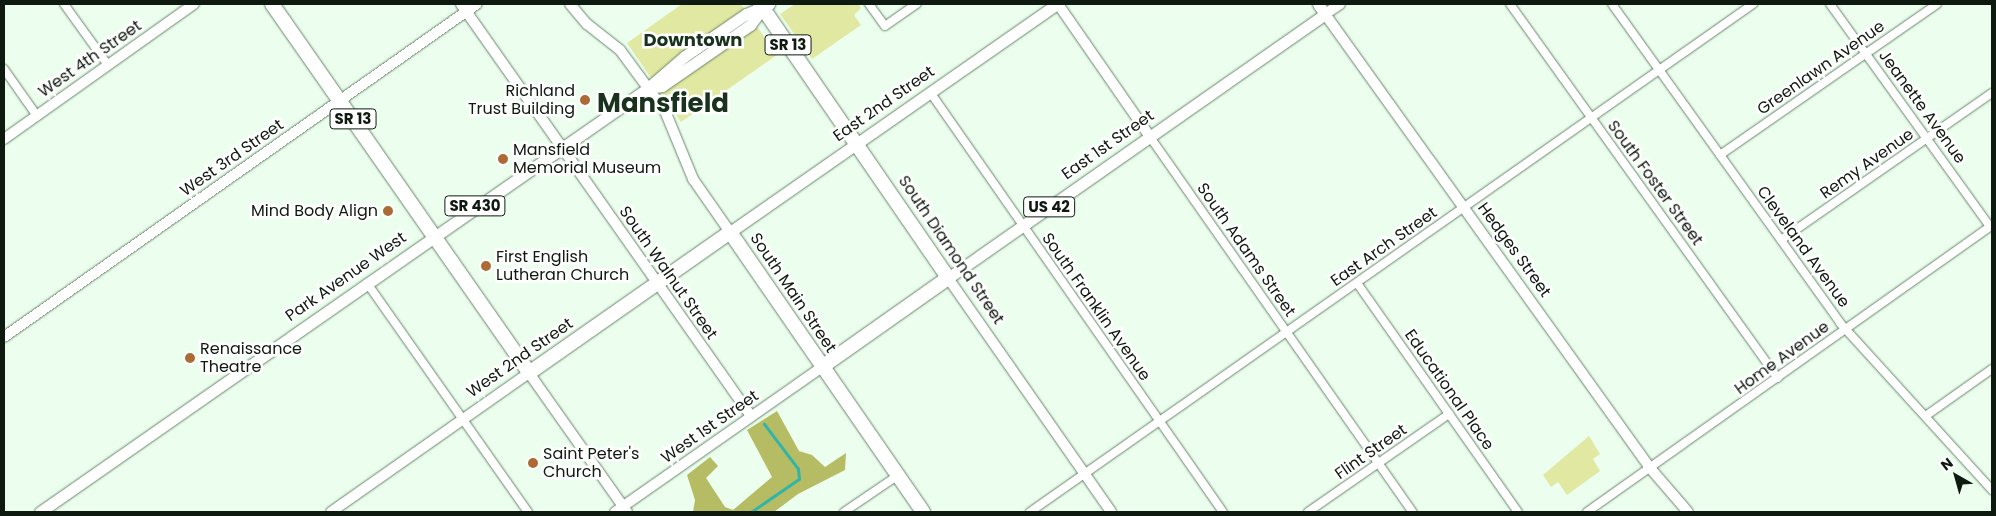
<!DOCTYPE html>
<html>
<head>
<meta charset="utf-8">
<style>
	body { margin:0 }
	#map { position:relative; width:1996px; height:516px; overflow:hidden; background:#ecffee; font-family:Poppins,sans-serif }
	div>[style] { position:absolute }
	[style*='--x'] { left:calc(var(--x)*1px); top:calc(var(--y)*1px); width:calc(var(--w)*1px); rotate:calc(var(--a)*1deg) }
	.green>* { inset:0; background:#e1e8a1 }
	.forest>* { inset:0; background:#b5bc64 }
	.stream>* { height:2.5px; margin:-1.25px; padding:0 1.25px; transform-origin:1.25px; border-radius:1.25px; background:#32b4a7 }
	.roads { filter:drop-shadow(0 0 1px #69856c) drop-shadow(0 0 1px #69856c) }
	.street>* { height:8px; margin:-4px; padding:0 4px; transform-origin:4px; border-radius:4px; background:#fff }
	.secondary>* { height:10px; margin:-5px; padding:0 5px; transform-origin:5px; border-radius:5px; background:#fff }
	.primary>* { height:11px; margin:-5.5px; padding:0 5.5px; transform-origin:5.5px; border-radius:5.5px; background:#fff }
	.highway>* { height:14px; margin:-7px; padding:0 7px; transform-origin:7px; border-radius:7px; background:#fff }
	.dots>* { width:14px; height:14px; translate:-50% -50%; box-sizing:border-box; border:2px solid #fff; border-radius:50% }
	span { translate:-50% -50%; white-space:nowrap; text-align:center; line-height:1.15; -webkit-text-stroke:5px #fff; paint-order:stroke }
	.shield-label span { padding:1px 4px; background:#fff; border:1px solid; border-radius:4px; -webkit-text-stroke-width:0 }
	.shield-label { font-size:15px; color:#0e190f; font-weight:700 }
	.street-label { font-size:16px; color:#0e190f }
	.poi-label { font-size:16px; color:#0e190f }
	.right { translate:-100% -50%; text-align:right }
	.left { translate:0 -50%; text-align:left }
	.neighbourhood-label { font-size:18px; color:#19321d; font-weight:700 }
	.town-label { font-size:26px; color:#19321d; font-weight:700 }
	.frame { position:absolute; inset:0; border:5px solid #0e190f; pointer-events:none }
	.north { position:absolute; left:1931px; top:451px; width:50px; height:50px; -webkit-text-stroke:4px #fff; paint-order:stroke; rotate:322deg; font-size:14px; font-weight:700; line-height:20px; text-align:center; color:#0e190f }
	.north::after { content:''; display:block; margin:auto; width:18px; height:22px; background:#0e190f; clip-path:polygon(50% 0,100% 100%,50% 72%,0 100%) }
</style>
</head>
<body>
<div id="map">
	<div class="green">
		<div style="clip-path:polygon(682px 4px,741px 4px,777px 55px,681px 122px,627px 43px)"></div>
		<div style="clip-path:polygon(795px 4px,858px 4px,861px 8px,854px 15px,861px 25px,812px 59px,780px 14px)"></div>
		<div style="clip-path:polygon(1589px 436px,1600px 454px,1593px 459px,1600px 471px,1567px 495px,1558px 482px,1551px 487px,1543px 475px)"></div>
	</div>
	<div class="forest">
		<div style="clip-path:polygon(777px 411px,799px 451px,812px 455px,825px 467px,846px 453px,845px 470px,798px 494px,774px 512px,693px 512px,695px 500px,687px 475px,710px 457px,718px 466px,706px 478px,725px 507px,733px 510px,772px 477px,747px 430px)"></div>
	</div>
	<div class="stream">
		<div style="--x:751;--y:512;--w:58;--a:-34.5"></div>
		<div style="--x:799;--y:479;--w:10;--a:-96"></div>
		<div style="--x:798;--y:469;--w:56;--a:-127.1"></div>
	</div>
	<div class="roads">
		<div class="street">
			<div style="--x:64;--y:4;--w:75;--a:54.2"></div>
			<div style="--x:869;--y:4;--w:27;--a:54"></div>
			<div style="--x:885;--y:26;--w:39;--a:-35"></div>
			<div style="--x:1510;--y:4;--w:460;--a:54.4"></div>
			<div style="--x:1612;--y:4;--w:392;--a:54.4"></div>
			<div style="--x:1840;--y:323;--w:226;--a:47.7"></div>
			<div style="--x:1830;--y:4;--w:274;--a:54.3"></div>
			<div style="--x:4;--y:69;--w:57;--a:54.9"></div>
			<div style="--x:930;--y:92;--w:512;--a:55.1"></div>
			<div style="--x:1150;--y:137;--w:458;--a:55"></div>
			<div style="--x:1720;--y:155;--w:264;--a:-34.8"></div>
			<div style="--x:1781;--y:240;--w:257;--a:-34.9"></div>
			<div style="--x:367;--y:283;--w:280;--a:54.9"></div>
			<div style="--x:1357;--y:283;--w:280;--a:54.9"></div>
			<div style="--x:1927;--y:415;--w:80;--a:-35.3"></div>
			<div style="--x:844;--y:512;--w:64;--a:-34.2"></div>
			<div style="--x:1030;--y:512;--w:884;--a:-35.09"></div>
			<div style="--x:1308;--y:512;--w:172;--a:-34.8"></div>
			<div style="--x:1587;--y:512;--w:496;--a:-35.3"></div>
		</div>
		<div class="secondary">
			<div style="--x:461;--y:4;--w:504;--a:54.86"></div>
			<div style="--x:570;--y:4;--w:26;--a:50"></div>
			<div style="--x:587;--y:24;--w:42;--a:38.2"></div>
			<div style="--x:620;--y:50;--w:76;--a:53.6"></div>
			<div style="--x:665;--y:111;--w:74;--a:67.6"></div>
			<div style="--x:693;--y:179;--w:65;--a:55.1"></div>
			<div style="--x:1058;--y:4;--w:162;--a:55.3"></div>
			<div style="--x:1340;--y:4;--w:18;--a:146"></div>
			<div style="--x:1325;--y:14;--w:558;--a:54.4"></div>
			<div style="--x:1650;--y:468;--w:58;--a:49.2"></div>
			<div style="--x:4;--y:139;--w:233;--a:-35.4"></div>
			<div style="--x:948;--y:278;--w:285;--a:55.1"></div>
			<div style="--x:4;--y:337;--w:578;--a:-35.15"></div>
			<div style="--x:331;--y:512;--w:242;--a:-35.1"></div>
			<div style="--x:529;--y:373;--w:170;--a:54.8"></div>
			<div style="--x:615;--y:512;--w:253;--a:-35"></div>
		</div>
		<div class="primary">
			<div style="--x:648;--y:88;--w:14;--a:-8"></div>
			<div style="--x:662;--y:86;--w:107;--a:-34.7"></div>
			<div style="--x:750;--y:25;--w:21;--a:-53"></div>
			<div style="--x:730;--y:232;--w:399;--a:-34.9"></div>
			<div style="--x:948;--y:278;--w:460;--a:-35"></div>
			<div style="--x:1325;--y:14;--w:12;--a:-125"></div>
			<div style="--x:40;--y:512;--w:741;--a:-34.89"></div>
			<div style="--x:648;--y:88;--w:49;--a:-40.9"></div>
			<div style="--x:685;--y:56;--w:74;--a:-34.5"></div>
			<div style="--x:746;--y:14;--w:25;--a:-23"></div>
		</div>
		<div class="highway">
			<div style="--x:272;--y:4;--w:450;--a:55.1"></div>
			<div style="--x:529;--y:373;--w:246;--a:-35"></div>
			<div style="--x:730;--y:232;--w:340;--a:55.4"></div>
			<div style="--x:760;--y:4;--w:332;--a:55.5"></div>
			<div style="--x:948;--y:278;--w:154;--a:144.8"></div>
		</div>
	</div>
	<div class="dots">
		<div style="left:585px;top:100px;background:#ac6b35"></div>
		<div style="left:503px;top:159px;background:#ac6b35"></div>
		<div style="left:388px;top:211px;background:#ac6b35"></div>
		<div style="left:486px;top:266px;background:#ac6b35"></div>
		<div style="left:190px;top:358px;background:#ac6b35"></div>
		<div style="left:533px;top:463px;background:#ac6b35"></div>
	</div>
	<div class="shield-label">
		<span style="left:788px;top:45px">SR 13</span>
		<span style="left:353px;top:119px">SR 13</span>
		<span style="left:475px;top:206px">SR 430</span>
		<span style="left:1049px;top:207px">US 42</span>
	</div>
	<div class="street-label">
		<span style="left:90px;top:59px;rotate:-35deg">West 4th Street</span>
		<span style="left:1821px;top:68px;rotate:-35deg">Greenlawn Avenue</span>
		<span style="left:884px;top:104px;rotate:-35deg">East 2nd Street</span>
		<span style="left:1922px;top:107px;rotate:54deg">Jeanette Avenue</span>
		<span style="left:1108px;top:145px;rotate:-35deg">East 1st Street</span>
		<span style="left:232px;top:158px;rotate:-35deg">West 3rd Street</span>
		<span style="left:1867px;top:164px;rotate:-35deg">Remy Avenue</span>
		<span style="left:1655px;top:183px;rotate:54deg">South Foster Street</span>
		<span style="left:1384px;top:247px;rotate:-35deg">East Arch Street</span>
		<span style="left:1803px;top:247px;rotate:54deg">Cleveland Avenue</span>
		<span style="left:951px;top:250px;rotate:56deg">South Diamond Street</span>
		<span style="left:1246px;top:250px;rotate:55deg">South Adams Street</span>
		<span style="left:1514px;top:250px;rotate:54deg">Hedges Street</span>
		<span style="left:668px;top:273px;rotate:55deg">South Walnut Street</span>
		<span style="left:346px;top:277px;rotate:-35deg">Park Avenue West</span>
		<span style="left:793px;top:293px;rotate:56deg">South Main Street</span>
		<span style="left:1096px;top:307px;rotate:55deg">South Franklin Avenue</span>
		<span style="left:520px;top:358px;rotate:-35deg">West 2nd Street</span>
		<span style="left:1782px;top:358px;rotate:-36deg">Home Avenue</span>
		<span style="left:1449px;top:390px;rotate:55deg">Educational Place</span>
		<span style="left:710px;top:427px;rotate:-35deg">West 1st Street</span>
		<span style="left:1371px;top:452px;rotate:-35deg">Flint Street</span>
	</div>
	<div class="poi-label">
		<span class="right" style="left:575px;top:100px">Richland<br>Trust Building</span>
		<span class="left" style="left:513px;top:159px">Mansfield<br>Memorial Museum</span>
		<span class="right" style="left:378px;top:211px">Mind Body Align</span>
		<span class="left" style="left:496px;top:266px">First English<br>Lutheran Church</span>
		<span class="left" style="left:200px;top:358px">Renaissance<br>Theatre</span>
		<span class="left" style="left:543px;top:463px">Saint Peter's<br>Church</span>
	</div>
	<div class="neighbourhood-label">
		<span style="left:693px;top:40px">Downtown</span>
	</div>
	<div class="town-label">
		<span style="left:663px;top:104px">Mansfield</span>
	</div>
	<div class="frame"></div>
	<div class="north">N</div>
</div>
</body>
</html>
